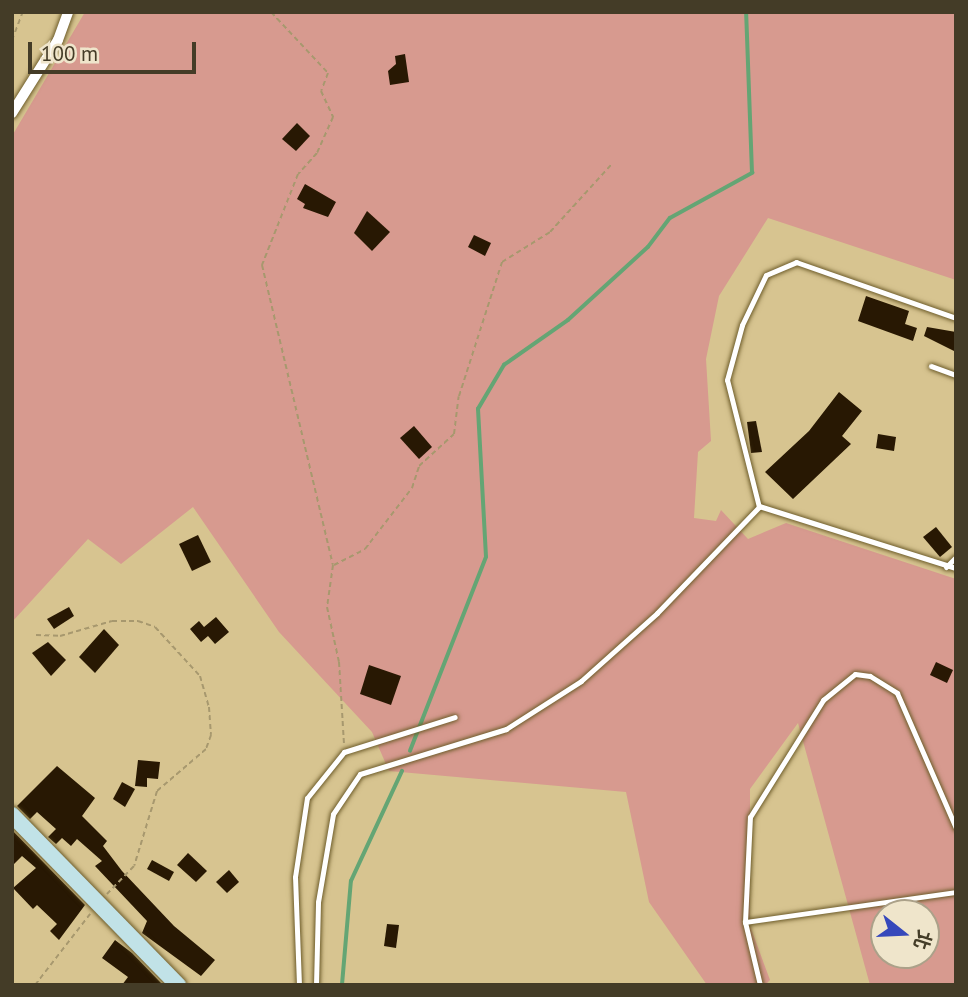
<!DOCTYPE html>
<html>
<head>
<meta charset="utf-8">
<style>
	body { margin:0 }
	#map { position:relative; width:968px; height:997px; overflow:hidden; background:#d7c490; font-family:"PT Sans","Noto Sans TC",sans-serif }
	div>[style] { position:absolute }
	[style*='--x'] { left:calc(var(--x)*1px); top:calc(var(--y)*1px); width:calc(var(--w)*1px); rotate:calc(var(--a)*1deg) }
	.green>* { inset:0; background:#d79a8f }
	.stream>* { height:3.5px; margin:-1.75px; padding:0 1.75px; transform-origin:1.75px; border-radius:1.75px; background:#64a574 }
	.building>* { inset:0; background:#281803 }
	.path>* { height:2px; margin-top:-1px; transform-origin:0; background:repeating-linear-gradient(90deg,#a7986e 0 5px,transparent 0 8.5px) }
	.roads { filter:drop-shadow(0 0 2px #6e5d2b) drop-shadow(0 0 2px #6e5d2b) }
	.lane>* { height:5px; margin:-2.5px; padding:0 2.5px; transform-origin:2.5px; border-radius:2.5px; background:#fff }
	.street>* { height:10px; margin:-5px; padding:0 5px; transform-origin:5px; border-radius:5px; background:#fff }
	.secondary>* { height:16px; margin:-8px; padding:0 8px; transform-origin:8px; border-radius:8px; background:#c1e2e7 }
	span { translate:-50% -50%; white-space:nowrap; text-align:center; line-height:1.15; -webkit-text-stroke:7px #efe5cb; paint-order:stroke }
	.frame { position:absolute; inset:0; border:14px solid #443c27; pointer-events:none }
	.north { position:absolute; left:870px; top:899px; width:70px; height:70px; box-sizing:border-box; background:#efe5cb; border:2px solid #aba189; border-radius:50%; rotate:108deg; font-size:19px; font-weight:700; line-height:28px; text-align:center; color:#443c27 }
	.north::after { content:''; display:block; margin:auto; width:24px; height:32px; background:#3648bb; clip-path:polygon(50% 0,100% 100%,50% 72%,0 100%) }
	.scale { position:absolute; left:28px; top:42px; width:168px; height:32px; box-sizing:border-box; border:4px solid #443c27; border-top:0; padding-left:9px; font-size:21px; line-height:24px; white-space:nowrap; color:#443c27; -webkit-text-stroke:5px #efe5cb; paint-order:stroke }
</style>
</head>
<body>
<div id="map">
	<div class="green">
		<div style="clip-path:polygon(evenodd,85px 12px,956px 12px,956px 280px,768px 218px,719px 296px,706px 359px,711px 441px,698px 452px,694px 518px,716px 521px,721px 510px,748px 539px,786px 523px,956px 579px,956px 985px,870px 985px,798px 723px,750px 789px,750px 926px,770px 980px,765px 985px,707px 985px,649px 902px,626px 792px,389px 771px,372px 732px,279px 632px,193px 507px,121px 564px,88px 539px,12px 622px,12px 136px,85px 12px,884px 913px,926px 913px,926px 955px,884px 955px,884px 913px)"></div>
	</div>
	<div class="stream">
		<div style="--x:410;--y:751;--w:208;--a:-68.6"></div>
		<div style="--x:486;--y:557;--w:148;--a:-93.1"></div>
		<div style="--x:478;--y:409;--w:51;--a:-59.4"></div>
		<div style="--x:504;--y:365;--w:78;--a:-35.1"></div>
		<div style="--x:568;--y:320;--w:108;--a:-42.4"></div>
		<div style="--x:648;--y:247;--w:36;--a:-53"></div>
		<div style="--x:670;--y:218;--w:94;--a:-28.8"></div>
		<div style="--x:752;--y:173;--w:161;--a:-92.1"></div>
		<div style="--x:342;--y:985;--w:104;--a:-85.1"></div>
		<div style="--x:351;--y:881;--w:121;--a:-65.1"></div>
	</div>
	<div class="building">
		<div style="clip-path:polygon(405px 54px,409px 82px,390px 85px,388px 71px,396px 64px,395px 56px)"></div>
		<div style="clip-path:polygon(297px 123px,310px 136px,296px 151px,282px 139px)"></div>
		<div style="clip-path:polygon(305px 184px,336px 202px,328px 217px,303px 208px,305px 204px,297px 199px)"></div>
		<div style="clip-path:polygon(367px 211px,390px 232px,372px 251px,354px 233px)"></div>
		<div style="clip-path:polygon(474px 235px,491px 243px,485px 256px,468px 247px)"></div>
		<div style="clip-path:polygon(866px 296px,909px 311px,905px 324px,917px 328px,913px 341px,858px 321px)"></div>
		<div style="clip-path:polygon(927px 327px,956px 332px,956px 352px,924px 336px)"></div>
		<div style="clip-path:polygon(839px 392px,862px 411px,842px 436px,851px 444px,793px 499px,765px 472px,809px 431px)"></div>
		<div style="clip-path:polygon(756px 421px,762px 452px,751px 453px,747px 422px)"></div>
		<div style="clip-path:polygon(414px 426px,432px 447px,419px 459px,400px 438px)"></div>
		<div style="clip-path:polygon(878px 434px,896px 437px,894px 451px,876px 448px)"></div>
		<div style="clip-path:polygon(936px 527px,952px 547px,940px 557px,923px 537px)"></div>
		<div style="clip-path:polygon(198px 535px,211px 562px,192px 571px,179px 544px)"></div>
		<div style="clip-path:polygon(69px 607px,74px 616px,54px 629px,47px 619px)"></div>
		<div style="clip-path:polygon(216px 617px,229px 632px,215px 644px,208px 636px,201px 642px,190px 629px,199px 621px,204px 627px)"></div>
		<div style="clip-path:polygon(104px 629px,119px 645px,95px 673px,79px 657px)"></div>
		<div style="clip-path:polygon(48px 642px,66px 660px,51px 676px,32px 653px)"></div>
		<div style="clip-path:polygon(936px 662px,953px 670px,947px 683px,930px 675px)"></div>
		<div style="clip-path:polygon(369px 665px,401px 676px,391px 705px,360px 694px)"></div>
		<div style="clip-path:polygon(138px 760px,160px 762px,158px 779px,147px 778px,147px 787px,135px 786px)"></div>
		<div style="clip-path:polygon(57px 766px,95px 798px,82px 816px,107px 841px,103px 846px,122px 871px,174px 926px,215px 960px,201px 976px,142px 933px,147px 921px,95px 866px,102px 861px,77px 839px,71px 846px,62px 838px,56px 844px,48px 837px,56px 829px,37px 812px,30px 819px,17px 806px)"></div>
		<div style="clip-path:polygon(122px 782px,135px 789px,125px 807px,113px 799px)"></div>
		<div style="clip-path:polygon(12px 830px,85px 905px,59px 940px,50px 931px,57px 924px,37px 905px,33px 909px,13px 888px,36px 868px,22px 856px,12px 866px)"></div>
		<div style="clip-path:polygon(188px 853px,207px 871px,196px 882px,177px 865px)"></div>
		<div style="clip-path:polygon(152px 860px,174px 872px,169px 881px,147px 869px)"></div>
		<div style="clip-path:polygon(229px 870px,239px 882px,227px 893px,216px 882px)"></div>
		<div style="clip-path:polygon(387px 924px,399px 925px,396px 948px,384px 946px)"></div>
		<div style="clip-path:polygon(115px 940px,132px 953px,163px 985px,122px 985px,128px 977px,102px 958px)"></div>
	</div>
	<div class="path">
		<div style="--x:271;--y:12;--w:83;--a:46.9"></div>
		<div style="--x:328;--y:73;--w:19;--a:111"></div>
		<div style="--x:321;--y:91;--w:29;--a:65"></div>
		<div style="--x:333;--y:117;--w:39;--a:114"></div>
		<div style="--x:317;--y:153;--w:28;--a:132"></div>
		<div style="--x:298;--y:174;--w:98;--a:111.6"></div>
		<div style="--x:262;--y:265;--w:308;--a:76.7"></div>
		<div style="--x:333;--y:565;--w:42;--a:98.1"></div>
		<div style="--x:327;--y:607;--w:56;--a:77.7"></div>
		<div style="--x:339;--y:662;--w:82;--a:86.5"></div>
		<div style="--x:12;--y:40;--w:30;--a:-69"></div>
		<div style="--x:334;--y:565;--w:35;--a:-27"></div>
		<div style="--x:365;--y:549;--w:77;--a:-52.4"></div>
		<div style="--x:412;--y:488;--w:23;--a:-72"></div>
		<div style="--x:419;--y:466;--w:47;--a:-42.4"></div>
		<div style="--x:454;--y:434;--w:38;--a:-83"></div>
		<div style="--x:459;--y:396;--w:141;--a:-72.2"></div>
		<div style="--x:502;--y:262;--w:57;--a:-32"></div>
		<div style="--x:550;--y:232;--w:91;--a:-47.7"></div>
		<div style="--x:36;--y:635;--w:24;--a:2"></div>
		<div style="--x:60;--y:636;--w:54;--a:-16.1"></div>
		<div style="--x:112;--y:621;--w:26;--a:0"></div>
		<div style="--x:138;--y:621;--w:18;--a:19"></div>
		<div style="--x:155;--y:627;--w:67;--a:47.4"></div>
		<div style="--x:200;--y:676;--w:32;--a:74"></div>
		<div style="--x:209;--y:707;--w:28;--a:86"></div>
		<div style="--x:211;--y:735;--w:15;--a:110"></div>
		<div style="--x:206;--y:749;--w:65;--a:139.4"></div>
		<div style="--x:157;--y:791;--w:78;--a:107"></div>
		<div style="--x:134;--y:866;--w:39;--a:134"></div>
		<div style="--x:35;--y:985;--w:90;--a:-52.2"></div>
	</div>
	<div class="roads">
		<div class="lane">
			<div style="--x:931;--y:366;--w:27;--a:20"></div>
			<div style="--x:759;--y:506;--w:207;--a:17.5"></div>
			<div style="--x:946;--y:567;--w:14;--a:-45"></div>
			<div style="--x:745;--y:922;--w:213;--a:-8.1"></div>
			<div style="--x:299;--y:985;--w:108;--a:-92.1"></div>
			<div style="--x:295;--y:877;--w:80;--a:-81.4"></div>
			<div style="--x:307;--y:798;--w:59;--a:-51.2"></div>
			<div style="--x:344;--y:752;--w:116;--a:-17.5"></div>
			<div style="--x:316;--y:985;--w:83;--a:-88.6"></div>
			<div style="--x:318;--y:902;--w:89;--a:-80.3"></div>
			<div style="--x:333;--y:814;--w:48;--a:-56"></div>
			<div style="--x:360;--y:774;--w:153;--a:-17.1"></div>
			<div style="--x:506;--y:729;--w:89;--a:-32.6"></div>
			<div style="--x:581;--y:681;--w:102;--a:-41.8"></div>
			<div style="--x:657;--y:613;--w:147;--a:-46.1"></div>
			<div style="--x:759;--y:507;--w:131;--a:-104.1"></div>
			<div style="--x:727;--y:380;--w:57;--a:-74.7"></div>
			<div style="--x:742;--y:325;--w:55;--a:-64.4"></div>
			<div style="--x:766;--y:275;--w:33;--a:-23"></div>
			<div style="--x:796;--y:262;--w:170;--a:19.3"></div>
			<div style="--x:760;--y:985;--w:65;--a:-103.4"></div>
			<div style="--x:745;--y:922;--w:105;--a:-87.3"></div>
			<div style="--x:750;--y:817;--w:138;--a:-58"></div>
			<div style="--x:823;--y:700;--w:41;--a:-39.1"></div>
			<div style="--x:855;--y:674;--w:15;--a:8"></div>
			<div style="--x:870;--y:676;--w:32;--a:32"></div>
			<div style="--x:897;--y:693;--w:147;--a:66.4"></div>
		</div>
		<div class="street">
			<div style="--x:12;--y:113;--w:86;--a:-57.8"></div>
			<div style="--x:58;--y:40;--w:30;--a:-70"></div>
		</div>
		<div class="secondary">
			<div style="--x:12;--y:815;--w:238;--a:45.7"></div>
		</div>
	</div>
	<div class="frame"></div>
	<div class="north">北</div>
	<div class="scale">100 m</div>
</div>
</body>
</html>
